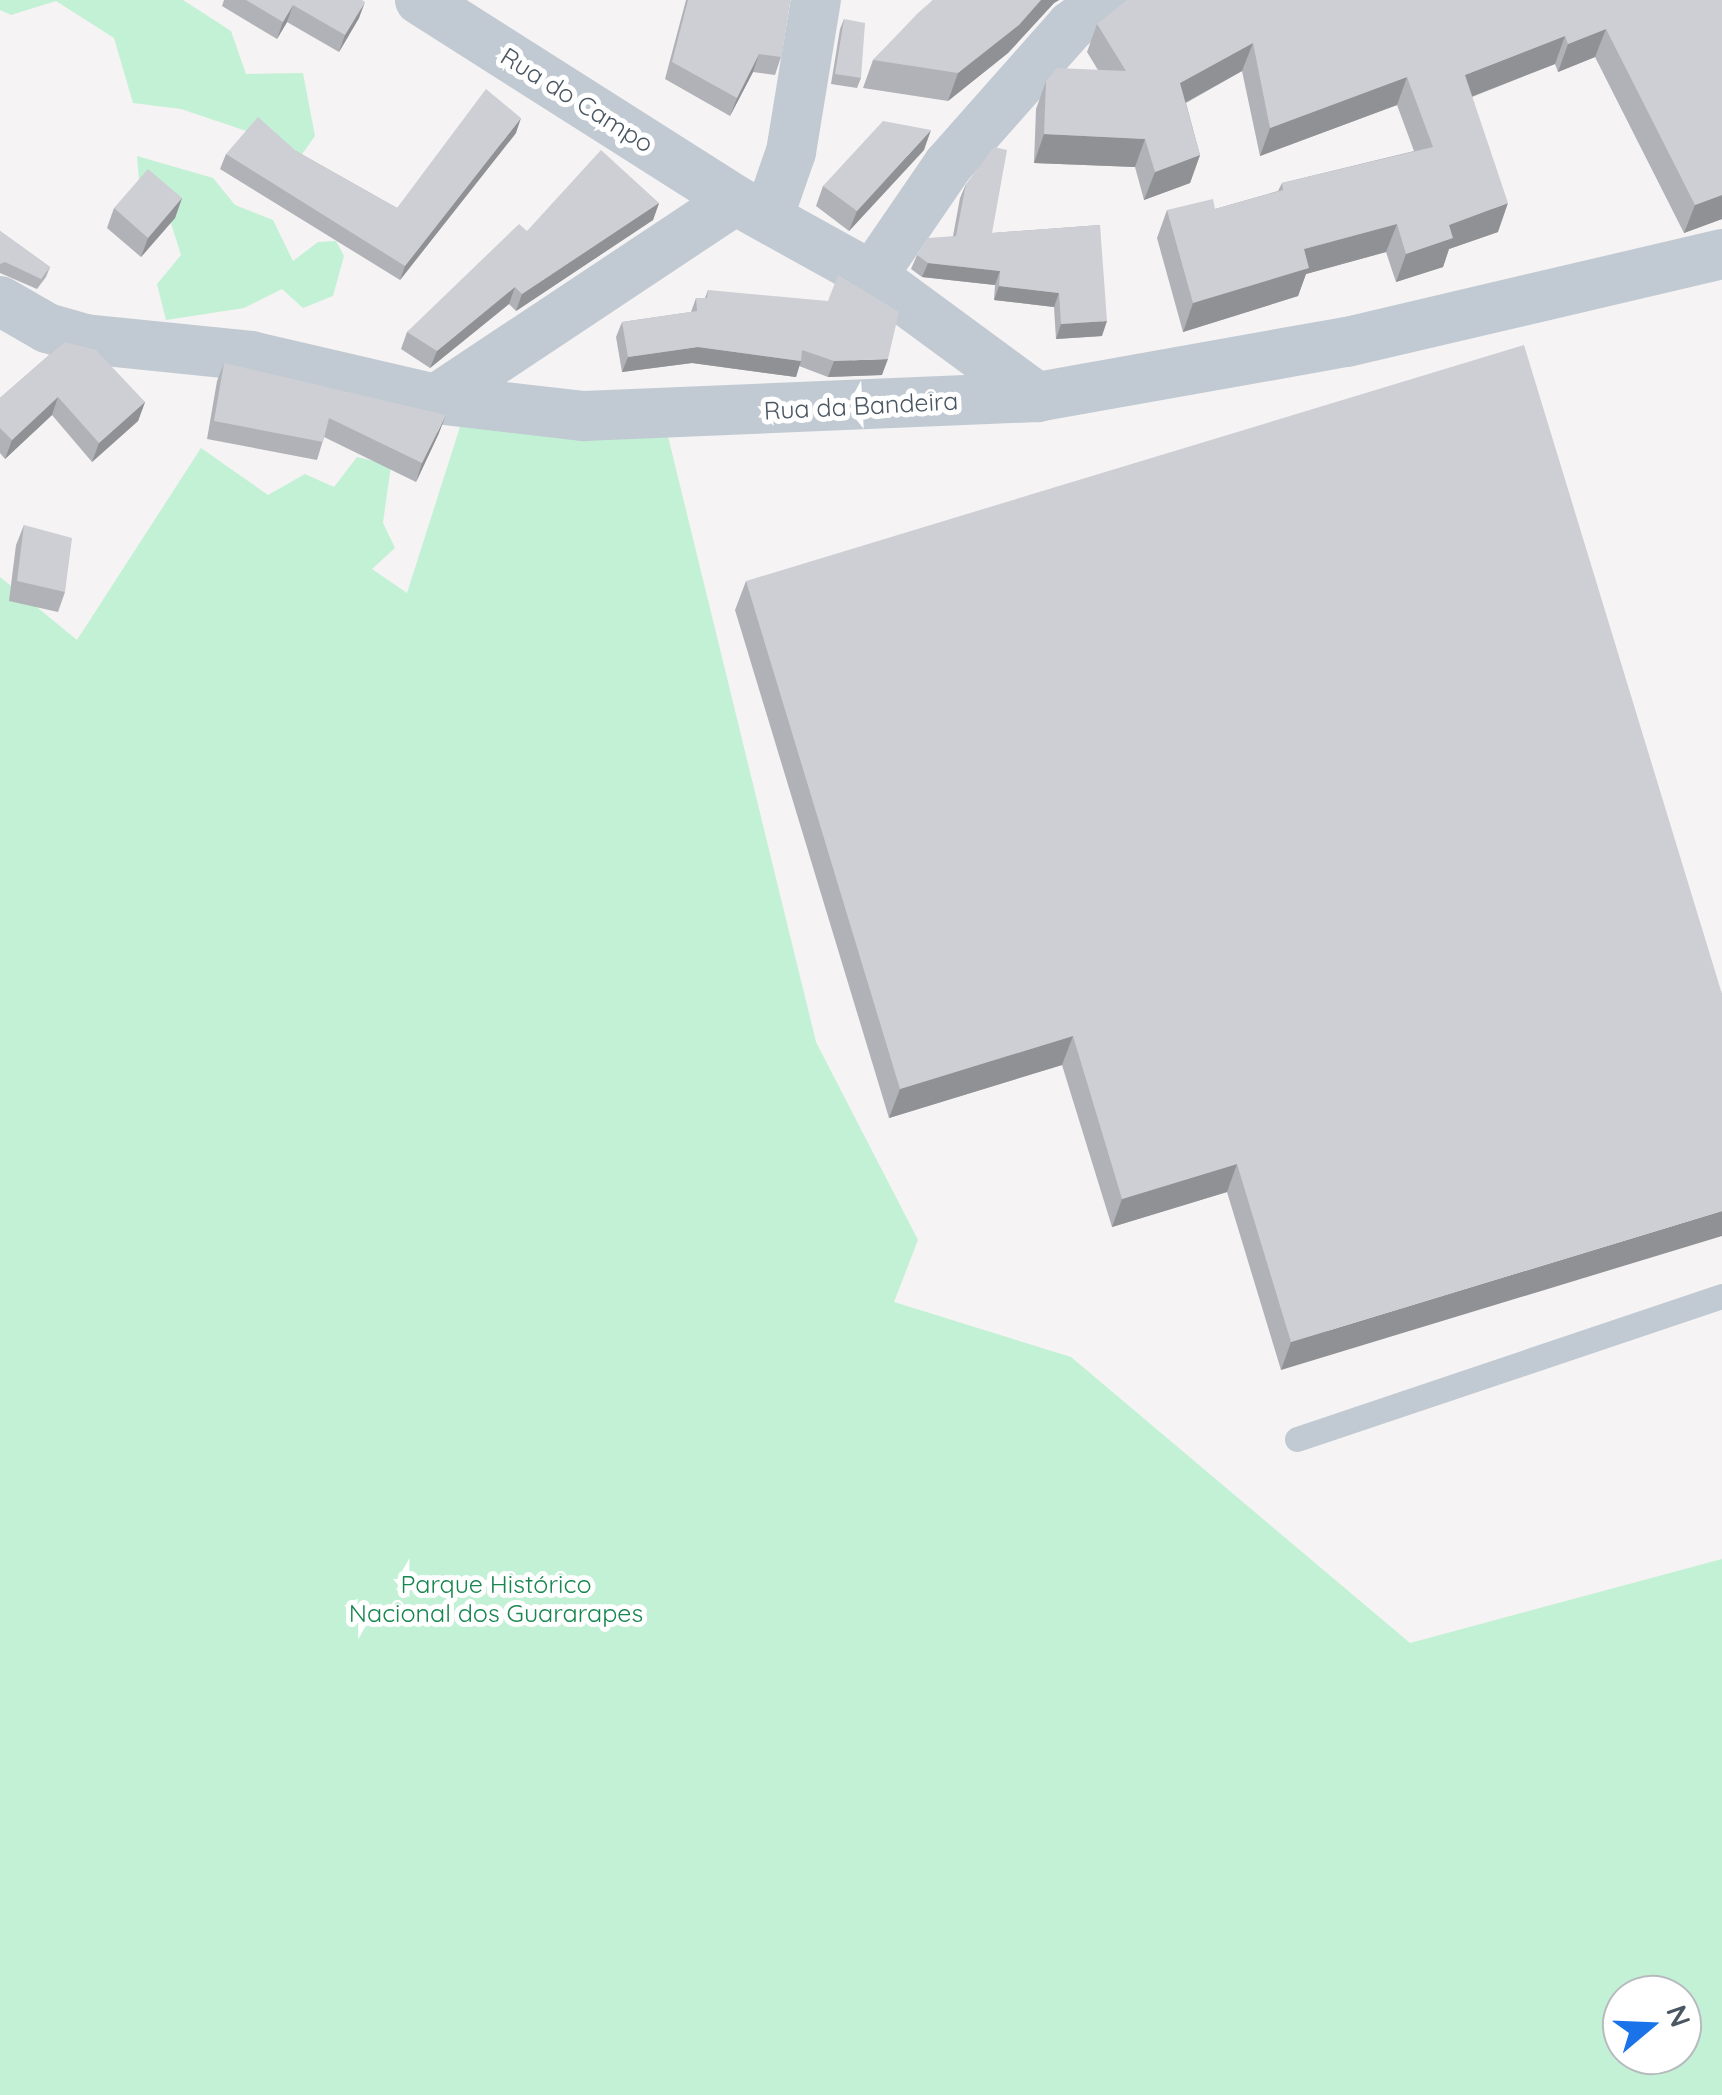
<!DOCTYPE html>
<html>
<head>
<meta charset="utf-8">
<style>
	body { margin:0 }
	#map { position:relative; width:1722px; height:2095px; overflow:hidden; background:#f5f3f3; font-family:Quicksand,sans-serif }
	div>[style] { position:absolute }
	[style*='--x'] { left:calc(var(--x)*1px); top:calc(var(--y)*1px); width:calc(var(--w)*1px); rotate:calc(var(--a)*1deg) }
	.green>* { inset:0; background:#c3f1d5 }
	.service>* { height:25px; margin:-12.5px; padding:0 12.5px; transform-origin:12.5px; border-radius:12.5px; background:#c1cad2 }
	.minor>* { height:50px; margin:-25px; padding:0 25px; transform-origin:25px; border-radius:25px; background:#c1cad2 }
	.wall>* { inset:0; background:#b0b2b7 }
	.shaded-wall>* { inset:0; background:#909195 }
	.building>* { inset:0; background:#cdcfd5 }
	span { translate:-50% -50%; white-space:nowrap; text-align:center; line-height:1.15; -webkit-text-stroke:10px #fff; paint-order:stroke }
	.street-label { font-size:25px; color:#4a5661 }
	.park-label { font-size:25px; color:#17864f }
	.north { position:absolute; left:1602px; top:1975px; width:100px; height:100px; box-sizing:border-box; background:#fff; border:2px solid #b7bbc0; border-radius:50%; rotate:71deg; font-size:28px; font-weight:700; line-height:40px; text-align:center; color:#4a5661 }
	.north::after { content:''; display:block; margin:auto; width:35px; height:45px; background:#1a73e8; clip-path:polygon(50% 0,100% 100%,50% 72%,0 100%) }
</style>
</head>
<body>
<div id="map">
	<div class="green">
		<div style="clip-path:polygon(0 0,183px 0,231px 31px,246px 74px,303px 73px,315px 136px,300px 157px,279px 142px,181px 109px,133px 103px,114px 38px,56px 1px,11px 15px,0 10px)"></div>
		<div style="clip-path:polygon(137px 156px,213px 178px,235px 205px,273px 220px,293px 261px,318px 242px,336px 241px,344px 256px,333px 296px,303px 308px,282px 289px,244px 308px,166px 320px,157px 284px,181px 255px,170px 220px,139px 181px)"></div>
		<div style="clip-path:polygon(evenodd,466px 408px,664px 420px,816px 1042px,918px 1240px,894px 1302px,1071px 1357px,1410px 1643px,1722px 1559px,1722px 2095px,0 2095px,0 577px,77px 640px,201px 448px,268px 495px,305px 474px,334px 487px,357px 457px,391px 465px,383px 523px,395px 548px,372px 569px,407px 593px,466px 408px,1622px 1995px,1682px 1995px,1682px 2055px,1622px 2055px,1622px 1995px)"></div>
	</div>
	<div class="service">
		<div style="--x:1297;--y:1439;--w:448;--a:-18.6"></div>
	</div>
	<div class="minor">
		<div style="--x:420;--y:0;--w:373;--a:32.4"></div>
		<div style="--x:735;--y:200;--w:157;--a:29"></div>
		<div style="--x:872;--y:276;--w:205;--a:36.3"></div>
		<div style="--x:769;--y:215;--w:67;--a:-70.8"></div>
		<div style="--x:791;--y:152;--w:154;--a:-80.7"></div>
		<div style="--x:872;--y:276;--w:135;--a:-55.6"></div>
		<div style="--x:948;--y:165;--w:186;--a:-48.5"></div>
		<div style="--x:1071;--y:26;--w:44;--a:-36.6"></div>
		<div style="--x:0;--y:301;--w:54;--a:29.9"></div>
		<div style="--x:47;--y:328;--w:40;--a:16"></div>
		<div style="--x:85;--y:339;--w:167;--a:5.8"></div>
		<div style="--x:251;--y:356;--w:190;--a:13.1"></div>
		<div style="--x:436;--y:399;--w:149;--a:6.6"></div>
		<div style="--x:584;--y:416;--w:453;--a:-2.4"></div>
		<div style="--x:1037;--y:397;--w:315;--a:-10.1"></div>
		<div style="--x:1347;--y:342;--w:385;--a:-13.2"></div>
		<div style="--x:436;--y:399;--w:359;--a:-33.6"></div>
	</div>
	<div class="wall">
		<div style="clip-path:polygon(224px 0,362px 0,359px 18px,339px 52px,287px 22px,277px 39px,222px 6px)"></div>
		<div style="clip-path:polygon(686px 0,790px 0,781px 57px,775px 75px,753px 72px,730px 116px,665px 79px)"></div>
		<div style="clip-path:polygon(933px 0,1059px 0,1054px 3px,1008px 53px,948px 101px,863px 88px,873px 60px)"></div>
		<div style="clip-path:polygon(1722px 0,1722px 219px,1684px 233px,1595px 57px,1558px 72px,1555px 64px,1472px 97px,1498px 232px,1449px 249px,1443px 267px,1396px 282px,1386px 252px,1306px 274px,1298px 296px,1183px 332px,1157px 238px,1167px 210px,1215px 209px,1278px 191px,1282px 183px,1414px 151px,1397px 105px,1260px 156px,1242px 71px,1186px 103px,1200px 155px,1190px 183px,1144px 200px,1135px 167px,1034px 163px,1036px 109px,1046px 81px,1098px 70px,1087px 52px,1097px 24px)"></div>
		<div style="clip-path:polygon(844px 19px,861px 78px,857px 88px,831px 84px,840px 29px)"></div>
		<div style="clip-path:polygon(516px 133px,400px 280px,220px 169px,226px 154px,296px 151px,397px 208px)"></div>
		<div style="clip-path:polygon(924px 150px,849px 231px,816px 206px,823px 186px)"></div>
		<div style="clip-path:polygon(966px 184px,992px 233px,1100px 225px,1102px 336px,1056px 339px,1054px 307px,994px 300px,995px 285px,922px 277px,911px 269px,917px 255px,953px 236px,960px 198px)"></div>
		<div style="clip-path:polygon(182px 198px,175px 218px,141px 257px,107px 228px,114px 208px)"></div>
		<div style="clip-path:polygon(659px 203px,653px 220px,516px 311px,509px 304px,430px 368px,401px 349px,407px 332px,527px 231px)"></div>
		<div style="clip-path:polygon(0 231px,50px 267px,46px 277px,37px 289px,0 273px)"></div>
		<div style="clip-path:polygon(708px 290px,882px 375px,828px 377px,799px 366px,796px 377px,692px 363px,622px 372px,616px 337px,622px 322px,691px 312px,696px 298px,705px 298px)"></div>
		<div style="clip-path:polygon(64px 342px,145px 402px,138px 421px,92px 462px,52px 415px,5px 459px,0 453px,0 398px)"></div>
		<div style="clip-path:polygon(224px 363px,439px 433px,416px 482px,324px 437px,317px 460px,207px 439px,217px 381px)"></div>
		<div style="clip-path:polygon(24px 525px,65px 592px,58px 612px,9px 601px,16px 545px)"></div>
		<div style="clip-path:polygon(746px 581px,1722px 994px,1281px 1370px,1227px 1192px,1112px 1227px,1062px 1065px,889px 1118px,735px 610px)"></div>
	</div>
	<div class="shaded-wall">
		<div style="clip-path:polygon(1041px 0,1059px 0,1054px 3px,1008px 53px,948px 101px,958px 73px)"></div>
		<div style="clip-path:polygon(365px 2px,359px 18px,339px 52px,345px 35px)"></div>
		<div style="clip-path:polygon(293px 5px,287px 22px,277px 39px,283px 22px)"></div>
		<div style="clip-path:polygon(1606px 29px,1595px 57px,1558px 72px,1568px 44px)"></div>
		<div style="clip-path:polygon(1565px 36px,1555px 64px,1455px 103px,1465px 75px)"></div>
		<div style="clip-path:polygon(1253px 43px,1242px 71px,1170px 111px,1180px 83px)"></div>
		<div style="clip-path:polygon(759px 54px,753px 72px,730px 116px,737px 98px)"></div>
		<div style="clip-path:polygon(1407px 77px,1397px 105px,1260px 156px,1270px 128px)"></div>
		<div style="clip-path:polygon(521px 118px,516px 133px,400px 280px,405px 266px)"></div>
		<div style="clip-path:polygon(931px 130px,924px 150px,849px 231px,857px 211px)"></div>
		<div style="clip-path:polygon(1044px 134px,1145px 139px,1135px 167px,1034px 163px)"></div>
		<div style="clip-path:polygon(1200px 155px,1190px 183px,1144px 200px,1155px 172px)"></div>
		<div style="clip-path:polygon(1722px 195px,1722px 219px,1684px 233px,1695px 205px)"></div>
		<div style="clip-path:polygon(182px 198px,175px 218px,141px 257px,148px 238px)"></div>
		<div style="clip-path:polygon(659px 203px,653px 220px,516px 311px,522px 294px)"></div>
		<div style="clip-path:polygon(1508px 203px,1498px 232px,1449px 249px,1443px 267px,1396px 282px,1406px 254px,1449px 225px)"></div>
		<div style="clip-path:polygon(1397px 224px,1386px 252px,1306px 274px,1298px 296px,1183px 332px,1193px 303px,1304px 249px)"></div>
		<div style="clip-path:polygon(928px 263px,1000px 271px,995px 285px,922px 277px)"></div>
		<div style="clip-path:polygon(999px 286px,1059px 293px,1054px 307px,994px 300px)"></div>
		<div style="clip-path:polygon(515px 287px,509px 304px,430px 368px,437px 351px)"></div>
		<div style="clip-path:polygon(1107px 321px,1102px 336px,1056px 339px,1061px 324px)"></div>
		<div style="clip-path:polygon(698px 347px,801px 361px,796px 377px,692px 363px,622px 372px,628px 357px)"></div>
		<div style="clip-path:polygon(888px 359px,882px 375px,828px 377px,834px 361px)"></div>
		<div style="clip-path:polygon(58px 397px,52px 415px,5px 459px,12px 440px)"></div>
		<div style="clip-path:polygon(145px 402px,138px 421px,92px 462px,99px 443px)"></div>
		<div style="clip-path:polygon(446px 415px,439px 433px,416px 482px,422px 463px)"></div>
		<div style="clip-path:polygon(1073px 1036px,1062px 1065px,889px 1118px,900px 1089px)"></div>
		<div style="clip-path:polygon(1237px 1164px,1227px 1192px,1112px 1227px,1122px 1199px)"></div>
		<div style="clip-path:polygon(1722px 1211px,1722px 1236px,1281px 1370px,1291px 1342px)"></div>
	</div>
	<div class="building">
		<div style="clip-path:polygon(246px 0,362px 0,365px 2px,345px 35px,293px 5px,283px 22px)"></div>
		<div style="clip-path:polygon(688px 0,790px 0,781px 57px,759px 54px,737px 98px,672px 62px)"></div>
		<div style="clip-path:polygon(933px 0,1041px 0,1019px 25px,958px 73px,873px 60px,918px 13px)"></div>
		<div style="clip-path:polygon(1127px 0,1722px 0,1722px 195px,1695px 205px,1606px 29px,1568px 44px,1565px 36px,1465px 75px,1508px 203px,1449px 225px,1453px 238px,1406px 254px,1397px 224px,1304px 249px,1309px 268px,1193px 303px,1167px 210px,1213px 199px,1215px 209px,1283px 190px,1282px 183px,1433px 147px,1407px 77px,1270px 128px,1253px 43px,1180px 83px,1200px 155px,1155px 172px,1145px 139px,1044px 134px,1046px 81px,1057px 68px,1126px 71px,1097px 24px)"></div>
		<div style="clip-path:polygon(844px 19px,865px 23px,861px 78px,835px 74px)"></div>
		<div style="clip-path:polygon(486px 89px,521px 118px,405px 266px,226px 154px,258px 117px,296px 151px,397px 208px)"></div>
		<div style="clip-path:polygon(883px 121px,931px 130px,857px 211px,823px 186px)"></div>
		<div style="clip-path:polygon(994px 147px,1007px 150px,992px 233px,1100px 225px,1107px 321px,1061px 324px,1059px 293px,999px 286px,1000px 271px,928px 263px,917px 255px,928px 238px,956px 236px,966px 184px)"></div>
		<div style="clip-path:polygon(601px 150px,659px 203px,522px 294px,515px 287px,437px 351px,407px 332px,519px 224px,527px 231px)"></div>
		<div style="clip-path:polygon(148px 169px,182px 198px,148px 238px,114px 208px)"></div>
		<div style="clip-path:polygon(0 231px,50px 267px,41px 279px,5px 262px,0 264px)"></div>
		<div style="clip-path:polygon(838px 275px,899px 312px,888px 359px,834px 361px,802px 350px,801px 361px,698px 347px,628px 357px,622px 322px,697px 311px,696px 298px,707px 298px,708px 290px,828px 301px)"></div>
		<div style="clip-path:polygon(64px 342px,96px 350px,145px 402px,99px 443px,58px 397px,12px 440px,0 428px,0 398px)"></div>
		<div style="clip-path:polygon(1524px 345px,1722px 994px,1722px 1211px,1291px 1342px,1237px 1164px,1122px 1199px,1073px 1036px,900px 1089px,746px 581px)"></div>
		<div style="clip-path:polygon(224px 363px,446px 415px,422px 463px,329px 418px,323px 442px,214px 421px)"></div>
		<div style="clip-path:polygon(24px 525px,72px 538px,65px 592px,17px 581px)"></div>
	</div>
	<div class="street-label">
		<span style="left:577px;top:100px;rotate:32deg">Rua do Campo</span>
		<span style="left:861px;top:406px;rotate:-3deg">Rua da Bandeira</span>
	</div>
	<div class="park-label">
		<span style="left:496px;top:1599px">Parque Histórico<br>Nacional dos Guararapes</span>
	</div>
	<div class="north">N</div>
</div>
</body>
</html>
